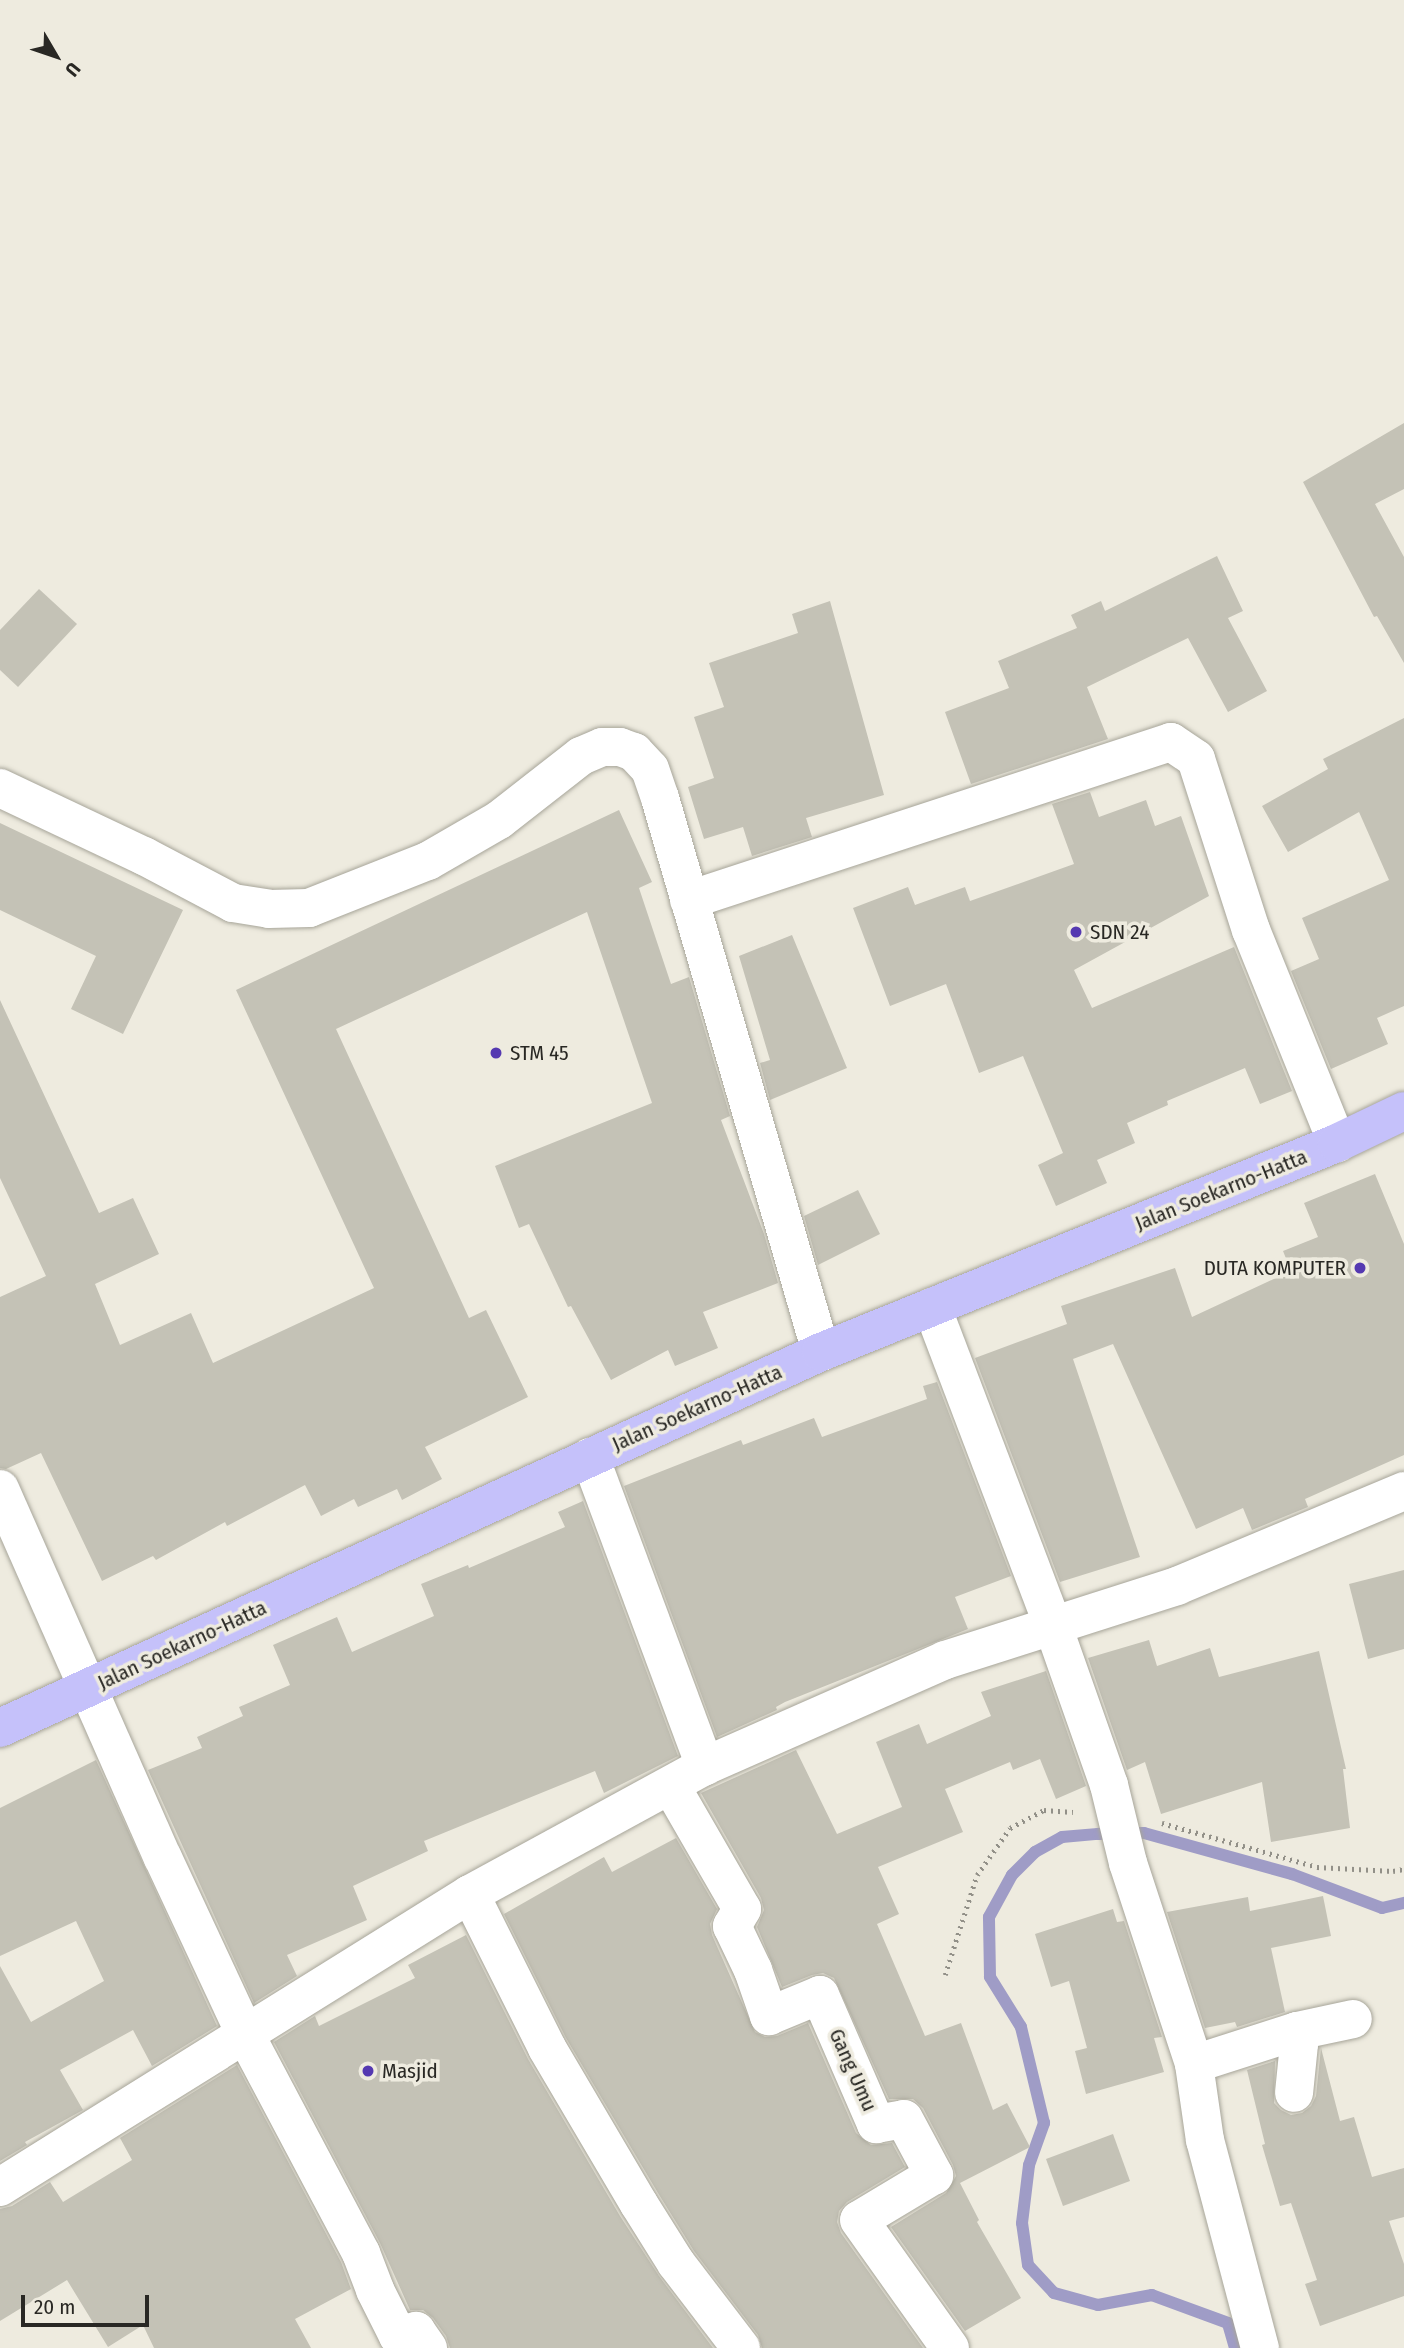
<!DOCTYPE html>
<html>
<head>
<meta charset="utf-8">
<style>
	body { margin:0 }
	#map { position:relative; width:1404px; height:2348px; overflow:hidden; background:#eeebdf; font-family:"Fira Sans Condensed",sans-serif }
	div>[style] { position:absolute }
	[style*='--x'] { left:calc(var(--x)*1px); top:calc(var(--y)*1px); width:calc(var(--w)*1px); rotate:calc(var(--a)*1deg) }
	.stream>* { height:12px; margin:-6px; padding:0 6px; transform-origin:6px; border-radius:6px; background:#9f9cc6 }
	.building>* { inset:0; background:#c4c2b6 }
	.path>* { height:4.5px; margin-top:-2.25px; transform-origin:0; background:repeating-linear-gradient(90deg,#929088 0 2px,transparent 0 7px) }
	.roads { filter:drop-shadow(0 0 2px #a7a599) drop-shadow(0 0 2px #a7a599) }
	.minor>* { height:38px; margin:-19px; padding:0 19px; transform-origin:19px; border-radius:19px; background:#fff }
	.highway>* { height:38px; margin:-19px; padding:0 19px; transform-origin:19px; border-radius:19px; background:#c5c1fa }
	.dots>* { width:19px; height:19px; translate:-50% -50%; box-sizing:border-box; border:4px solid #eeebdf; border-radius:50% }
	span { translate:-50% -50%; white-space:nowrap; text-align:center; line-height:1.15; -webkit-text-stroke:7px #eeebdf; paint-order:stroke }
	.poi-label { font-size:21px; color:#292824 }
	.left { translate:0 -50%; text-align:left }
	.right { translate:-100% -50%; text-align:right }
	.street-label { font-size:21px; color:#292824 }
	.north { position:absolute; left:21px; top:21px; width:70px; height:70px; -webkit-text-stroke:5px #eeebdf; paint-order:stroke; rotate:129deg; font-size:19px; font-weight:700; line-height:28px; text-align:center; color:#292824 }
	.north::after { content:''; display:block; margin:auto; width:24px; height:32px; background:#292824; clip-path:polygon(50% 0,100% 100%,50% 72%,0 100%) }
	.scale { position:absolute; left:21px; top:2295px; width:128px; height:32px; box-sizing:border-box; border:4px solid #292824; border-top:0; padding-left:9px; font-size:21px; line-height:24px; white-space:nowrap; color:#292824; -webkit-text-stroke:5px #eeebdf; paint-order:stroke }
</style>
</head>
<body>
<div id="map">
	<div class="stream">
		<div style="--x:1235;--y:2348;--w:26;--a:-106"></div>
		<div style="--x:1228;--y:2323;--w:81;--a:-159.8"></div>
		<div style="--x:1152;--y:2295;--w:55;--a:169.5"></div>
		<div style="--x:1098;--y:2305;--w:46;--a:-164.7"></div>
		<div style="--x:1054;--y:2293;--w:38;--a:-133"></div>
		<div style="--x:1028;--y:2265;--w:42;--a:-98.1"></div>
		<div style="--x:1022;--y:2223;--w:58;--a:-83.1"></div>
		<div style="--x:1029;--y:2165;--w:45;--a:-70.3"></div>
		<div style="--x:1044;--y:2123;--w:99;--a:-103.5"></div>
		<div style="--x:1021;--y:2027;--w:59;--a:-121.8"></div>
		<div style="--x:990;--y:1977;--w:60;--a:-91"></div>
		<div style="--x:989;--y:1917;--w:48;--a:-61.3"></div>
		<div style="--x:1012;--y:1875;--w:33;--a:-45"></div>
		<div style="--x:1035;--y:1852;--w:31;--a:-29"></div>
		<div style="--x:1062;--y:1837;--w:36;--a:-5"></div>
		<div style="--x:1098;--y:1834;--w:46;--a:-1.2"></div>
		<div style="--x:1144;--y:1833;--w:154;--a:15.5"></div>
		<div style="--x:1292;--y:1874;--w:96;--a:20.7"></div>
		<div style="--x:1382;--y:1908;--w:23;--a:-13"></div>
	</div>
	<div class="building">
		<div style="clip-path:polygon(1404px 423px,1404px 489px,1375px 504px,1404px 557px,1404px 663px,1377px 616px,1374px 617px,1303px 482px)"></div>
		<div style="clip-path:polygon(1217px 556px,1243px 611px,1228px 618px,1267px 691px,1228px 712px,1188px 638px,1087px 687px,1108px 739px,971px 784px,945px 712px,1009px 688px,998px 661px,1077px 628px,1071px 615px,1101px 601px,1105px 611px)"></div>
		<div style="clip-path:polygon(39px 589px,77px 624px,18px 687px,0 670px,0 630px)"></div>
		<div style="clip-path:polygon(830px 601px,884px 795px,806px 818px,812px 837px,752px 856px,743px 827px,704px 839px,688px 787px,714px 778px,694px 717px,724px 707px,709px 663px,798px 633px,792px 614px)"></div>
		<div style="clip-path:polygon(1404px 718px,1404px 1006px,1377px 1018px,1388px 1044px,1331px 1069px,1291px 971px,1319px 959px,1302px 918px,1389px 880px,1359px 812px,1288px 852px,1262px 806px,1328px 769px,1323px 759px)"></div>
		<div style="clip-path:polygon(1090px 792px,1099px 817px,1146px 800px,1155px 826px,1181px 816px,1209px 896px,1074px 970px,1092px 1008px,1234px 947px,1292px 1091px,1260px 1104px,1245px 1068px,1167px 1101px,1168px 1105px,1127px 1123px,1135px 1143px,1097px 1160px,1107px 1183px,1056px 1206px,1038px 1165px,1063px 1153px,1023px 1056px,979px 1073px,946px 984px,890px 1006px,853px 908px,908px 887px,915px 905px,965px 887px,970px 901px,1074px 864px,1052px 804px)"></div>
		<div style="clip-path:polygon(619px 810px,652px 882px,639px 888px,671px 984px,689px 977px,730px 1116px,721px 1120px,764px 1234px,778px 1283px,703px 1312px,718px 1348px,675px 1366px,668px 1350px,611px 1380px,571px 1306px,568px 1307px,529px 1224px,519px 1228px,495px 1166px,652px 1103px,587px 912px,336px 1029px,469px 1318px,486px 1310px,528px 1397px,425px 1447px,442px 1479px,402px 1500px,397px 1489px,358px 1507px,354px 1499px,321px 1516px,305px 1485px,227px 1526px,225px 1522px,156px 1560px,153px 1556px,102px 1581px,41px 1453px,6px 1469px,0 1468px,0 1297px,46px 1276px,0 1178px,0 1000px,99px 1213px,133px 1198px,159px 1254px,95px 1284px,120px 1345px,191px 1313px,213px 1363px,374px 1288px,236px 990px)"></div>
		<div style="clip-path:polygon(0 823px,183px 910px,123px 1034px,71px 1009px,96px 956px,0 910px)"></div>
		<div style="clip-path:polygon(792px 935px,847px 1068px,770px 1100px,760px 1063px,770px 1060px,739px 956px)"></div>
		<div style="clip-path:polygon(1375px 1174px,1404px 1244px,1404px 1455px,1305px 1499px,1308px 1507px,1252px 1530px,1243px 1508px,1196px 1529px,1113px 1344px,1073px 1359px,1140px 1557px,1060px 1582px,975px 1358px,1067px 1324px,1061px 1306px,1175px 1268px,1192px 1317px,1291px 1271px,1283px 1251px,1318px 1237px,1304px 1203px)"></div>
		<div style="clip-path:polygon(858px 1190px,880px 1234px,818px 1265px,804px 1216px)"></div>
		<div style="clip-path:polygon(937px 1382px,1011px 1576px,955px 1597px,968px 1629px,785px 1702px,776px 1707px,777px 1710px,717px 1737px,624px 1486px,741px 1440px,743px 1445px,814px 1418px,822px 1437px,927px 1399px,923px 1386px)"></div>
		<div style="clip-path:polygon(583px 1501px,678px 1756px,604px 1793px,595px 1771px,424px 1841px,428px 1851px,353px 1886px,367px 1920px,287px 1955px,297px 1976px,254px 2003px,148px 1770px,202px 1748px,197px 1737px,243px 1716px,239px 1707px,290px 1685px,273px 1645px,337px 1617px,352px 1652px,434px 1616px,421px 1584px,468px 1565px,469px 1568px,565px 1527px,558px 1512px)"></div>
		<div style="clip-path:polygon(1404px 1570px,1404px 1649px,1368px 1659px,1349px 1584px)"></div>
		<div style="clip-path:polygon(1149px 1640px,1157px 1666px,1210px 1648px,1219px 1677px,1319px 1651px,1346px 1769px,1343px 1769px,1350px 1828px,1271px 1842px,1262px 1782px,1161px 1814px,1145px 1762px,1127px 1770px,1088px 1658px)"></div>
		<div style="clip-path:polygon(1046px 1671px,1086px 1786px,1056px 1799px,1040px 1759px,1013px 1770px,1010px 1762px,945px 1789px,963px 1832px,878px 1867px,899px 1914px,877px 1924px,925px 2036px,961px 2023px,993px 2110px,1007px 2103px,1030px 2147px,960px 2183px,979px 2220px,977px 2222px,1021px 2298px,965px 2331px,891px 2227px,946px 2193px,956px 2176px,953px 2165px,923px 2108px,913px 2099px,889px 2099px,834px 1978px,823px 1973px,812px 1975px,782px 1987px,757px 1927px,764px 1910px,761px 1898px,701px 1793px,796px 1750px,837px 1834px,902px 1807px,876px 1742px,919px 1724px,927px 1744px,991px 1716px,981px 1692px)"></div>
		<div style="clip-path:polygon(96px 1760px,217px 2026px,152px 2066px,133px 2030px,60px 2070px,83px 2110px,25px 2142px,27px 2145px,0 2161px,0 1966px,31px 2022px,104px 1981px,76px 1921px,0 1956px,0 1808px)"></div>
		<div style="clip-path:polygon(676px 1838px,717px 1909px,710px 1924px,712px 1935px,755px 2032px,765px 2037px,777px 2036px,808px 2023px,856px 2133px,871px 2145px,892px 2143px,905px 2167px,847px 2202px,839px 2211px,837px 2222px,841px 2233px,923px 2348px,762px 2348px,758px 2335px,694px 2251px,658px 2193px,566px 2038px,504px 1914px,604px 1857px,612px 1872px)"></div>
		<div style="clip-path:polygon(1323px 1896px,1331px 1936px,1271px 1948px,1285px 2012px,1237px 2027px,1235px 2022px,1205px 2028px,1167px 1912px,1248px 1897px,1250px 1911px)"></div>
		<div style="clip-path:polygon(1113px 1909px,1117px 1922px,1124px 1921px,1162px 2037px,1154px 2038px,1164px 2072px,1086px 2094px,1075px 2051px,1087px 2048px,1069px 1981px,1051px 1987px,1035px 1934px)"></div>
		<div style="clip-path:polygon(466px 1935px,528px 2059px,620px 2216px,659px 2276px,713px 2348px,450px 2348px,446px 2336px,433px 2318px,423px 2310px,410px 2310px,380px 2243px,274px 2042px,315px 2016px,319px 2026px,415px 1978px,408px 1965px)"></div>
		<div style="clip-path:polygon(1321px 2048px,1340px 2121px,1354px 2117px,1372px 2177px,1404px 2168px,1404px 2217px,1389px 2221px,1404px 2264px,1404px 2296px,1320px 2326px,1305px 2284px,1317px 2280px,1291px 2203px,1280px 2206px,1262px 2145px,1265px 2144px,1247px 2070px,1275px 2061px,1274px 2103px,1281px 2110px,1291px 2115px,1302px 2113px,1311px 2106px,1316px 2096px)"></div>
		<div style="clip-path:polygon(237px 2065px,341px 2262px,351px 2289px,295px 2319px,311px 2348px,154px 2348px,143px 2325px,108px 2347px,67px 2280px,0 2321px,0 2209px,12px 2206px,50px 2182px,63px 2202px,132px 2160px,120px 2138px)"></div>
		<div style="clip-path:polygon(1113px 2134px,1130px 2181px,1063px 2206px,1046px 2159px)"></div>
	</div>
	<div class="path">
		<div style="--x:1162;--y:1823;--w:161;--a:15.8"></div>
		<div style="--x:1317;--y:1867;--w:76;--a:3"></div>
		<div style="--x:1393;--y:1871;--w:11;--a:-10"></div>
		<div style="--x:945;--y:1975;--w:105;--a:-72.3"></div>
		<div style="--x:977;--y:1875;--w:57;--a:-54.9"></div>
		<div style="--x:1010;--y:1828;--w:38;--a:-28"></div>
		<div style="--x:1044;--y:1810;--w:29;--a:4"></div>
	</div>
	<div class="roads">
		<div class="minor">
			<div style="--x:0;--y:788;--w:159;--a:25.3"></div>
			<div style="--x:144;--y:856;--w:101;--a:27.8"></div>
			<div style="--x:233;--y:903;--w:36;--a:9"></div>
			<div style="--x:269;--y:909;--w:40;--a:-1.4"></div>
			<div style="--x:309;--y:908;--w:128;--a:-21.6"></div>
			<div style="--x:428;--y:861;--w:82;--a:-30"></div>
			<div style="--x:499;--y:820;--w:104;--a:-38"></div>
			<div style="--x:581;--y:756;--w:23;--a:-23"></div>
			<div style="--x:602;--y:747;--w:18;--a:0"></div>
			<div style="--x:620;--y:747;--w:15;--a:20"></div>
			<div style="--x:634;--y:752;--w:23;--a:47"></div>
			<div style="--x:650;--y:769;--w:31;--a:71"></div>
			<div style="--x:660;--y:798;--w:577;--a:73.8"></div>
			<div style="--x:689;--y:900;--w:507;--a:-18.15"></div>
			<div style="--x:1171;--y:742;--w:30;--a:34"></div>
			<div style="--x:1196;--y:759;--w:180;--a:72.2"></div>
			<div style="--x:1251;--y:930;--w:230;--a:68"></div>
			<div style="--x:932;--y:1307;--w:341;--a:69.2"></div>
			<div style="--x:1053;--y:1626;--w:169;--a:70.6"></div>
			<div style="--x:1109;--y:1785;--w:80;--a:76.3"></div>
			<div style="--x:1128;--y:1863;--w:212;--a:71.8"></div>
			<div style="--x:1194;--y:2064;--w:77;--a:81.8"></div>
			<div style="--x:1205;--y:2140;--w:215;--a:75.2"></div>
			<div style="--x:590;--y:1457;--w:330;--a:69.6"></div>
			<div style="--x:0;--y:1489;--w:403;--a:66.2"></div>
			<div style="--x:163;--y:1858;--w:194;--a:65"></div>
			<div style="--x:245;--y:2034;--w:248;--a:62.1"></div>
			<div style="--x:361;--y:2253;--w:40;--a:69"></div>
			<div style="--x:375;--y:2290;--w:51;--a:63.4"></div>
			<div style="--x:398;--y:2336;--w:19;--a:-16"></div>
			<div style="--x:416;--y:2331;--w:21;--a:55"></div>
			<div style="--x:671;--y:1786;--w:142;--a:60"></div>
			<div style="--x:742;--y:1909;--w:20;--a:120"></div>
			<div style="--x:732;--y:1926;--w:49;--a:64.5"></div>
			<div style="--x:753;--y:1970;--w:49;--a:70.8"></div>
			<div style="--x:769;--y:2016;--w:55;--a:-22.4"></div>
			<div style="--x:820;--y:1995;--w:141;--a:66.5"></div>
			<div style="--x:876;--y:2124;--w:28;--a:-10"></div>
			<div style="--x:904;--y:2119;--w:64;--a:61.8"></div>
			<div style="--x:934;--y:2175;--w:87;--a:149"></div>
			<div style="--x:859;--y:2220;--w:157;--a:54.6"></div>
			<div style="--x:470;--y:1894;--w:172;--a:63.4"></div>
			<div style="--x:547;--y:2048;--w:181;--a:59.5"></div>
			<div style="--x:639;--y:2204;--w:70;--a:57.9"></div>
			<div style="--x:676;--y:2263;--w:107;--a:52.6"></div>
			<div style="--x:1297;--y:2031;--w:57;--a:-12.1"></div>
			<div style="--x:1194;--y:2064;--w:108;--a:-17.8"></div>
			<div style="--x:1297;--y:2031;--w:13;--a:81"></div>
			<div style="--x:1299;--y:2044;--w:49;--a:95.8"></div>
			<div style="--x:0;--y:2187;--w:554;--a:-31.94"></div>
			<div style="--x:470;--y:1894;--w:268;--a:-28.6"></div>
			<div style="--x:705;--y:1766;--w:262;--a:-23.8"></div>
			<div style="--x:945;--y:1660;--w:244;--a:-17.7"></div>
			<div style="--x:1177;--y:1586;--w:246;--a:-22.7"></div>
		</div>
		<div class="highway">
			<div style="--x:0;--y:1728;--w:903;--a:-24.61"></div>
			<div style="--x:821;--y:1352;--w:557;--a:-22.05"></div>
			<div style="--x:1337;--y:1143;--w:74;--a:-25.5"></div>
		</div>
	</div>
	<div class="dots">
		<div style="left:1076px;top:932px;background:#5539b1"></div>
		<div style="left:496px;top:1053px;background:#5539b1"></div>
		<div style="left:1360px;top:1268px;background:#5539b1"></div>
		<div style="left:368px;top:2071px;background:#5539b1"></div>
	</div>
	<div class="poi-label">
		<span class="left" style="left:1090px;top:932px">SDN 24</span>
		<span class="left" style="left:510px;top:1053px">STM 45</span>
		<span class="right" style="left:1346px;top:1268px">DUTA KOMPUTER</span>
		<span class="left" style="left:382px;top:2071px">Masjid</span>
	</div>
	<div class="street-label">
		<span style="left:1221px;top:1190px;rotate:-22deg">Jalan Soekarno-Hatta</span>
		<span style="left:697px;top:1408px;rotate:-24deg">Jalan Soekarno-Hatta</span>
		<span style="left:182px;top:1645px;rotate:-25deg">Jalan Soekarno-Hatta</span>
		<span style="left:853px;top:2070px;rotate:66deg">Gang Umu</span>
	</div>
	<div class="north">U</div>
	<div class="scale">20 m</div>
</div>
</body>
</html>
